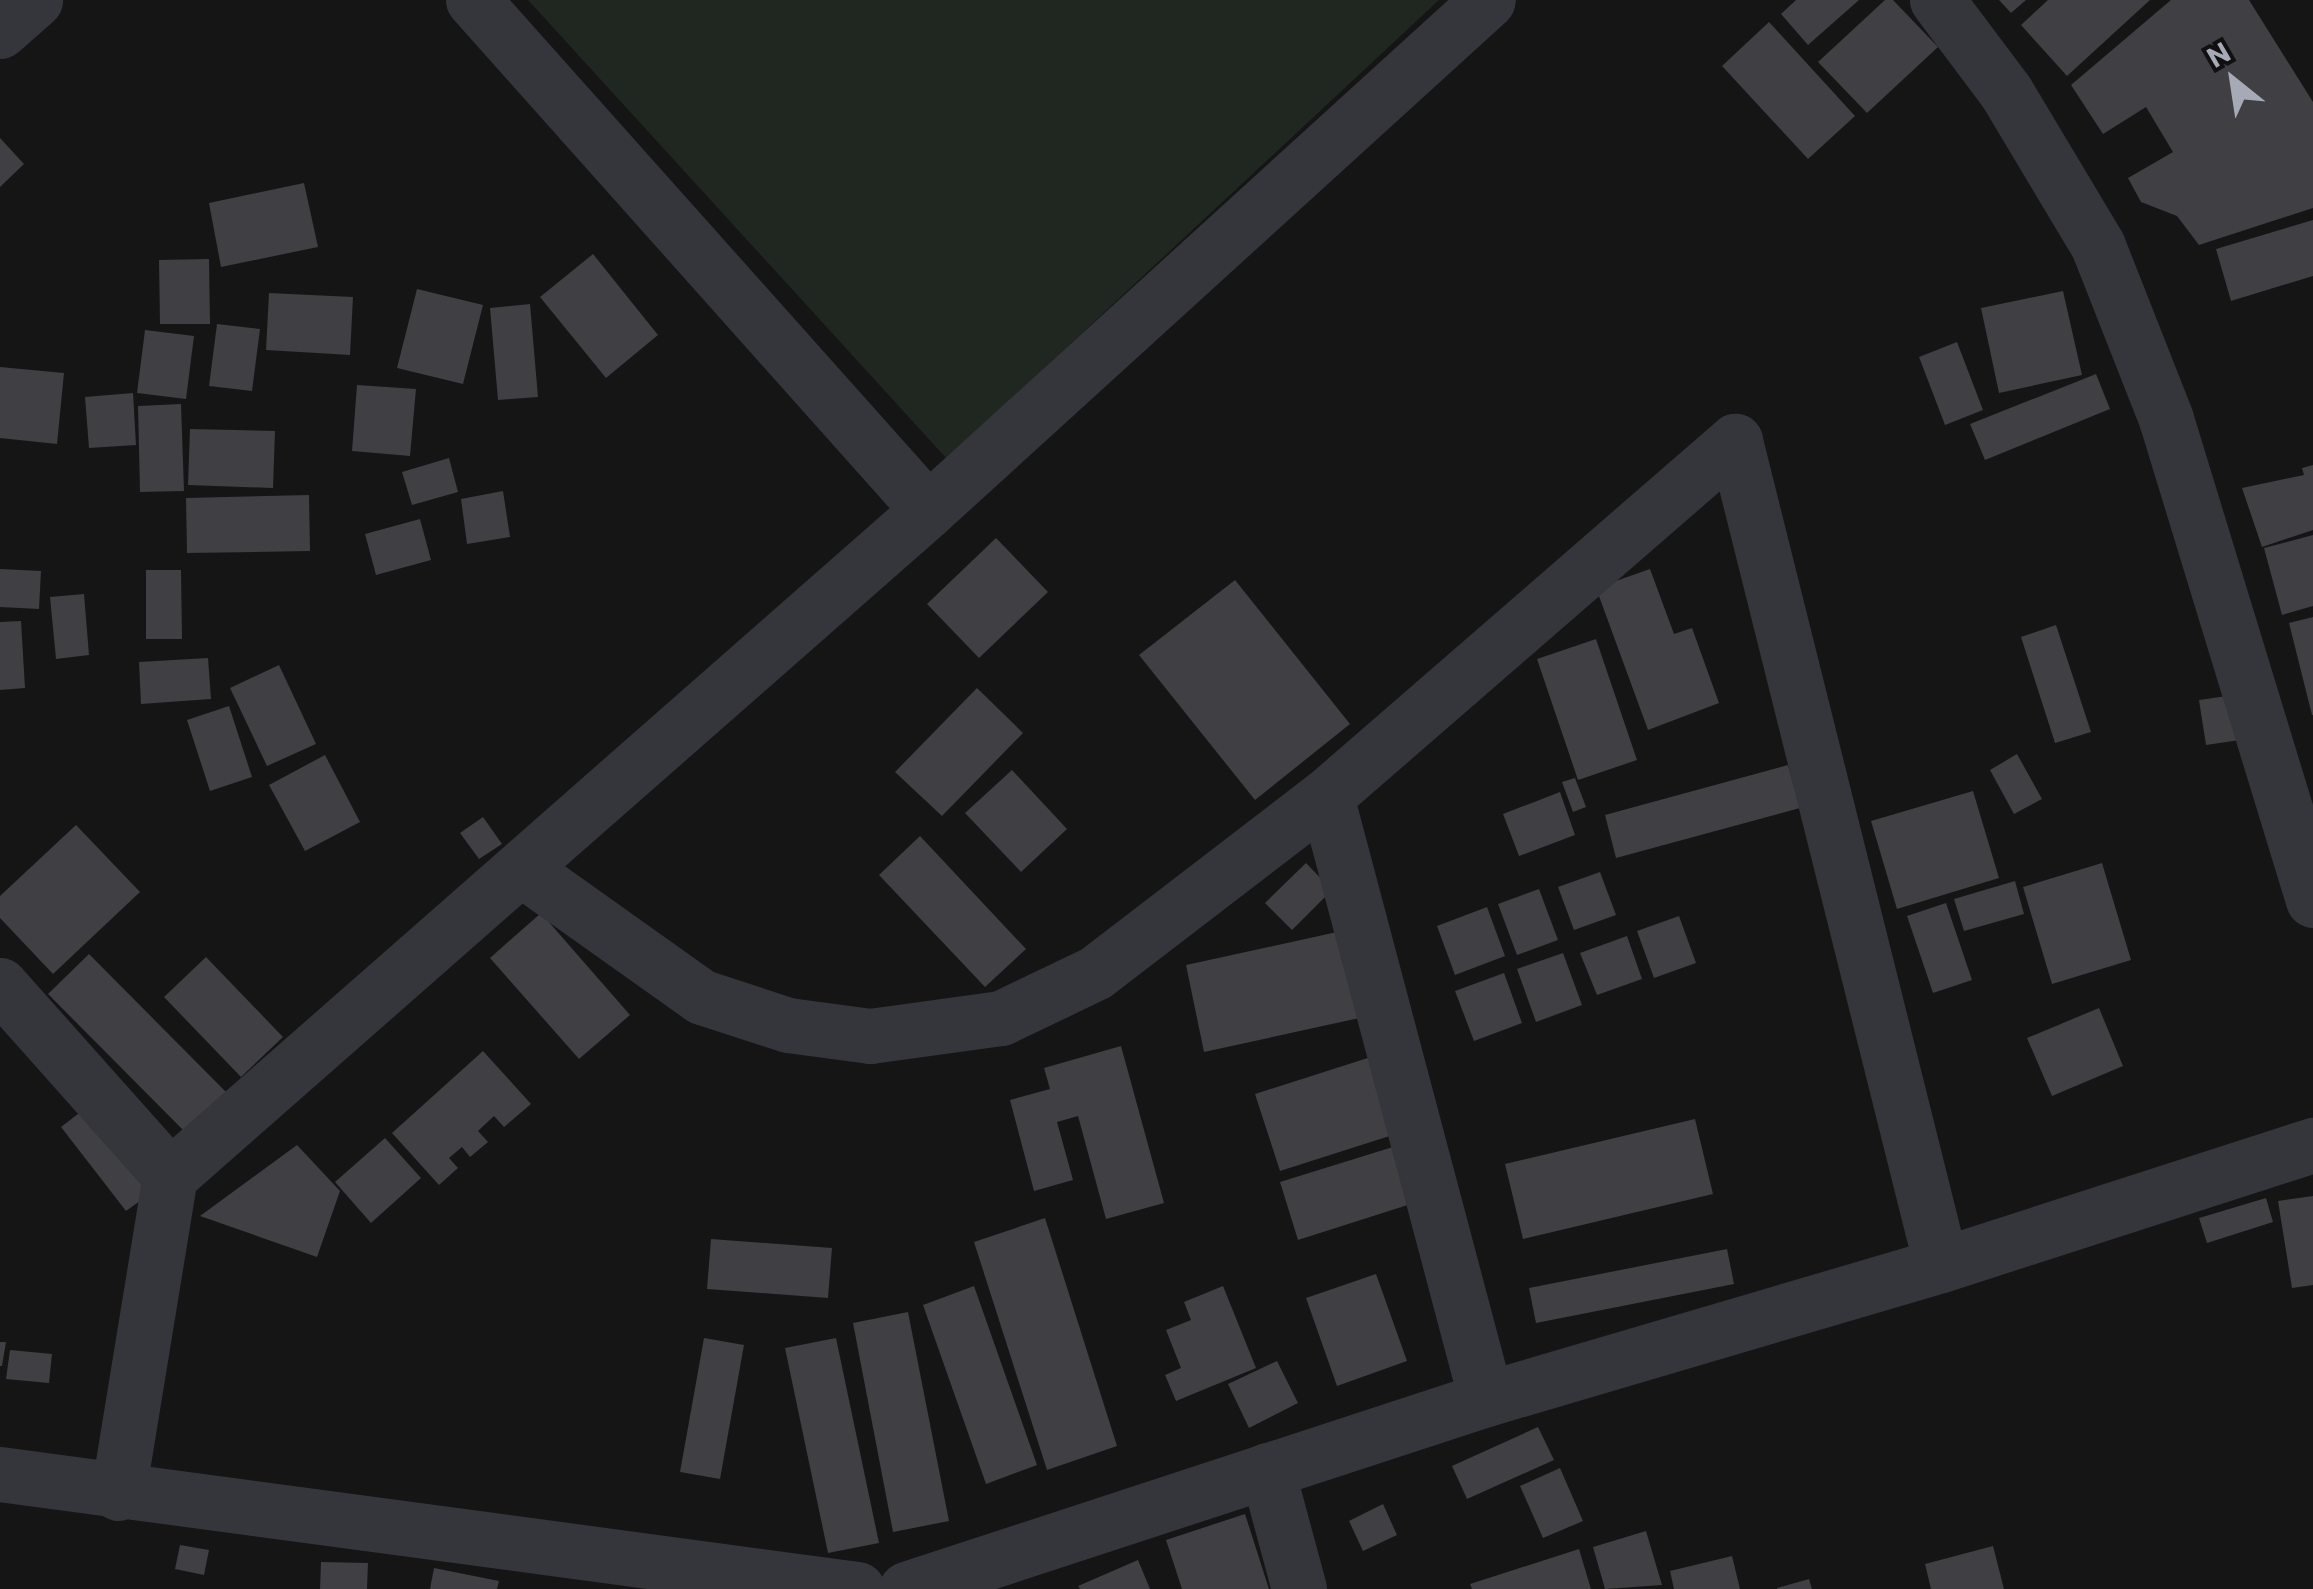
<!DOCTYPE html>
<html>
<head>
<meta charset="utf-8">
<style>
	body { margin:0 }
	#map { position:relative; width:2313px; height:1589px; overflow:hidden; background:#151516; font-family:Commissioner,sans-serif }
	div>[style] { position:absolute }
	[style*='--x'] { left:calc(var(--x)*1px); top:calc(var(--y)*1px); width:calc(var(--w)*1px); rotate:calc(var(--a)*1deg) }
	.green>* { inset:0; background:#1f2720 }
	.building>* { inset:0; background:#3f3f44 }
	.minor>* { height:55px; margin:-27.5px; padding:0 27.5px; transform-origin:27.5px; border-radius:27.5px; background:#35363c }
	span { translate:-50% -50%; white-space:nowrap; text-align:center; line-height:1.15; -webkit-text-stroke:8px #101011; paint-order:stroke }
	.north { position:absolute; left:2183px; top:30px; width:100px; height:100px; -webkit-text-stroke:8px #101011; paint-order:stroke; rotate:330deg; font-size:28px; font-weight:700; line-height:40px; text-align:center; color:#a6aab7 }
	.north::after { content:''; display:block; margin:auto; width:35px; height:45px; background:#a6aab7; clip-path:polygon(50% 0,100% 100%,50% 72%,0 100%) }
</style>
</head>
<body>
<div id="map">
	<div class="green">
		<div style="clip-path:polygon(528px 0,1439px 0,947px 459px)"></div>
	</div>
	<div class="building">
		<div style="clip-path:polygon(1796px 0,1859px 0,1808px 45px,1781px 14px)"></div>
		<div style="clip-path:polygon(1885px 0,1893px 0,1938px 47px,1867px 113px,1818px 62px)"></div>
		<div style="clip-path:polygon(1999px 0,2026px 0,2011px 13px)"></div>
		<div style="clip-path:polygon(2048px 0,2150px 0,2067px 76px,2021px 25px)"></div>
		<div style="clip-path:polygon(2171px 0,2249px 0,2313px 102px,2313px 208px,2199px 245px,2177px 216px,2141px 202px,2128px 178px,2173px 152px,2146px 107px,2103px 134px,2071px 85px)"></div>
		<div style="clip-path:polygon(1769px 22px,1855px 116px,1808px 159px,1722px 66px)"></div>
		<div style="clip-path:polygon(0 138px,24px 164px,0 187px)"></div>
		<div style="clip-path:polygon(304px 183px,318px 247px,221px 267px,209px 203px)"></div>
		<div style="clip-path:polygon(2313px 220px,2313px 276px,2231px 301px,2216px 249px)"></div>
		<div style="clip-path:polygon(593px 254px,658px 335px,606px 378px,540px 297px)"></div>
		<div style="clip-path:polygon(209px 259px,210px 324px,160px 324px,159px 260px)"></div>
		<div style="clip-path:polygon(417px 289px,483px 305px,463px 384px,397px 368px)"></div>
		<div style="clip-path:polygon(2063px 291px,2082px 375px,1999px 393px,1981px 308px)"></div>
		<div style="clip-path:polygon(269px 293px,353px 297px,350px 355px,266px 350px)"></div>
		<div style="clip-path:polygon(530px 304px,538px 397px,498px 400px,490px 308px)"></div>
		<div style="clip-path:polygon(217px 324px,260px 329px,252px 391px,209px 386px)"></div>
		<div style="clip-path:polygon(145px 330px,194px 336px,186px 399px,137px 393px)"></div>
		<div style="clip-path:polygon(1957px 342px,1983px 410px,1945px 425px,1919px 357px)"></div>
		<div style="clip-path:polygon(0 367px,64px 373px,57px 444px,0 438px)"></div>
		<div style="clip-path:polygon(2096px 374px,2110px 409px,1985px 460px,1970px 424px)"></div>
		<div style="clip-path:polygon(357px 385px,416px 389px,410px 456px,352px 451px)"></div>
		<div style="clip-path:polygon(133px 393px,136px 445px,89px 448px,85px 397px)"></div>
		<div style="clip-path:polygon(181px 404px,184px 491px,140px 492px,138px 406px)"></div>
		<div style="clip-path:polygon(190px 429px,275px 431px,273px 488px,188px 485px)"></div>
		<div style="clip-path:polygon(449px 458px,458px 492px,412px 505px,402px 472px)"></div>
		<div style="clip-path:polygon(2313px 465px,2313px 530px,2262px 547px,2242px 488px,2304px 475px,2302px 468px)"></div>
		<div style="clip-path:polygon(503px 491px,510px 537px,467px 544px,461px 499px)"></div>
		<div style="clip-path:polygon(309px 495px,310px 551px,187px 553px,186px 498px)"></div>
		<div style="clip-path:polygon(420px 519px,431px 560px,376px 575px,365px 534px)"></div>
		<div style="clip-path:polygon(2313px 535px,2313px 606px,2282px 615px,2264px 548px)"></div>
		<div style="clip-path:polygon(996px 538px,1048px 592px,979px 658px,927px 604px)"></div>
		<div style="clip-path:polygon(0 569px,41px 571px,39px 609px,0 607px)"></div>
		<div style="clip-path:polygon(1650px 569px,1674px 634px,1692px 628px,1719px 703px,1648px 730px,1596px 588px)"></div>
		<div style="clip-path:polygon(146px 570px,181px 570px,182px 639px,146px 639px)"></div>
		<div style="clip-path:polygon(1235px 580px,1350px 724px,1255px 800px,1139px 655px)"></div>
		<div style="clip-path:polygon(84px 594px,89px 655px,56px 659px,50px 597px)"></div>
		<div style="clip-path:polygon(2313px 617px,2313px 715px,2312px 715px,2289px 623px)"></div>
		<div style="clip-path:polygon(21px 621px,25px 688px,0 690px,0 622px)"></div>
		<div style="clip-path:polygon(2056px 625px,2091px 732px,2055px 743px,2021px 637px)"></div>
		<div style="clip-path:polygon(1596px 639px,1637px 760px,1578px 780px,1537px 659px)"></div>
		<div style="clip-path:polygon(208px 658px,211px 699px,141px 704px,139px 662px)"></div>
		<div style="clip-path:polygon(279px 665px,316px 744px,267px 766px,230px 688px)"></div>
		<div style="clip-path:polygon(977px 688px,1023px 733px,942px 816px,895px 772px)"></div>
		<div style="clip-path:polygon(2241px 694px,2247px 739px,2206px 745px,2199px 700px)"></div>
		<div style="clip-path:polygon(229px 706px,252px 777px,210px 791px,187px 720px)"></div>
		<div style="clip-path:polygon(2017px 754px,2042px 799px,2014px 814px,1990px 770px)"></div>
		<div style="clip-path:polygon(325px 755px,360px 822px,305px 851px,269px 785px)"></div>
		<div style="clip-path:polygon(1788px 765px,1800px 808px,1616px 858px,1605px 815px)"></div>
		<div style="clip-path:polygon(1012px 770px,1067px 829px,1021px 872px,965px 813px)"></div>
		<div style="clip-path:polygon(1575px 778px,1586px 807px,1573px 812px,1562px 782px)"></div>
		<div style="clip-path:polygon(1973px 791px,1999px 878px,1897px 909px,1871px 821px)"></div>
		<div style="clip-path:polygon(1560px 792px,1575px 835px,1519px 856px,1503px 814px)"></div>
		<div style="clip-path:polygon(483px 817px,502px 844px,479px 859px,460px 833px)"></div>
		<div style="clip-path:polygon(76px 825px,140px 892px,53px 974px,0 918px,0 896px)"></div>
		<div style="clip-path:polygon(920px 836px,1026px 949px,985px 987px,879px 875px)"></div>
		<div style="clip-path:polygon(1306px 863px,1332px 890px,1292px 930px,1265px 903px)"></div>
		<div style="clip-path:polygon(2102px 863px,2131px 960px,2052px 984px,2023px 887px)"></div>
		<div style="clip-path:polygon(1600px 872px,1616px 915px,1574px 930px,1558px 887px)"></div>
		<div style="clip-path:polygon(2015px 881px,2024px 914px,1964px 931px,1954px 899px)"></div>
		<div style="clip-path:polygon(1539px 889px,1558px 940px,1517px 955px,1498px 904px)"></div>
		<div style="clip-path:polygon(1946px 903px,1972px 980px,1933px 993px,1907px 916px)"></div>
		<div style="clip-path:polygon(1487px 907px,1505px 956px,1455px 975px,1437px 926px)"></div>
		<div style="clip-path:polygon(541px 913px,630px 1015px,579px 1059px,490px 958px)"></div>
		<div style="clip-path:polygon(1679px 916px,1696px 963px,1654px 978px,1637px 931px)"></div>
		<div style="clip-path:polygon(1346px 930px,1364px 1017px,1204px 1052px,1186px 965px)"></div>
		<div style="clip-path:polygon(1627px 936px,1642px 979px,1597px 995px,1580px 953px)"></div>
		<div style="clip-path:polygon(1563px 953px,1582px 1005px,1536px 1022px,1517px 969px)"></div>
		<div style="clip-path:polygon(89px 954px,227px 1093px,186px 1133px,48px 994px)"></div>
		<div style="clip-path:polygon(206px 957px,283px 1037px,241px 1077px,164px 997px)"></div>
		<div style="clip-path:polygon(1504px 973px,1522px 1023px,1474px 1041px,1455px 991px)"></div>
		<div style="clip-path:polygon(2099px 1008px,2123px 1066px,2052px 1096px,2027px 1038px)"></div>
		<div style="clip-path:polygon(1121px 1046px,1164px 1203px,1106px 1219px,1078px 1116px,1057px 1122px,1073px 1180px,1034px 1191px,1010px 1100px,1050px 1089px,1044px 1068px)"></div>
		<div style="clip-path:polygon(483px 1051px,531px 1104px,504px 1127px,494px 1116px,478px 1131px,488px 1142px,470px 1157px,462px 1147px,449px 1158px,458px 1168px,439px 1185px,392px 1133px)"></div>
		<div style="clip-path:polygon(1374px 1056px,1399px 1133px,1280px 1171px,1255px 1094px)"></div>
		<div style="clip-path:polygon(87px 1107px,151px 1193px,126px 1211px,61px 1127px)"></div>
		<div style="clip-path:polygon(1695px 1119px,1713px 1194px,1523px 1239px,1505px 1164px)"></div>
		<div style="clip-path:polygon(385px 1138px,421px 1178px,371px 1223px,335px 1182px)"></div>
		<div style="clip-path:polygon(297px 1145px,340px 1191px,317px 1257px,200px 1216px)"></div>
		<div style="clip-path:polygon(1396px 1146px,1414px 1203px,1298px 1240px,1280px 1182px)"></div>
		<div style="clip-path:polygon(2313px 1196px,2313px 1285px,2292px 1288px,2278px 1201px)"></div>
		<div style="clip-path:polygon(2266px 1198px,2273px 1222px,2207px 1243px,2199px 1218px)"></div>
		<div style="clip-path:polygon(1045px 1218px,1117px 1446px,1047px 1470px,974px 1242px)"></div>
		<div style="clip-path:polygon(711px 1239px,832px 1248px,828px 1298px,707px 1289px)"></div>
		<div style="clip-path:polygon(1727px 1249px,1734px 1284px,1536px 1323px,1529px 1288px)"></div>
		<div style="clip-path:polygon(1376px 1274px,1407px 1361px,1337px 1386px,1306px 1298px)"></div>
		<div style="clip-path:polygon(974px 1286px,1037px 1465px,986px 1484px,923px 1305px)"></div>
		<div style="clip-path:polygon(1223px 1286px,1256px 1368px,1176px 1401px,1165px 1375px,1181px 1368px,1166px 1330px,1191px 1320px,1184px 1302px)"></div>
		<div style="clip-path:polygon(908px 1312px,949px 1521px,893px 1532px,853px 1323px)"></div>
		<div style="clip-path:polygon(704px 1338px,744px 1345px,720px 1479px,680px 1472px)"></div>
		<div style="clip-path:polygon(836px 1338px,879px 1543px,828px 1553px,785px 1348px)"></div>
		<div style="clip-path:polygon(0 1342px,6px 1342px,2px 1366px,0 1366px)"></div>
		<div style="clip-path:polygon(10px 1350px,52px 1354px,49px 1383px,6px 1379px)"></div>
		<div style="clip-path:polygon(1277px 1361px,1298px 1403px,1249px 1428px,1228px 1384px)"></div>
		<div style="clip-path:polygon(1538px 1427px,1554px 1460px,1467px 1499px,1452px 1466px)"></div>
		<div style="clip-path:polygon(1560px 1468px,1583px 1521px,1543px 1538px,1520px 1486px)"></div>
		<div style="clip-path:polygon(1383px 1504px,1397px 1535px,1363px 1551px,1349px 1521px)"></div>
		<div style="clip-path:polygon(1245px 1514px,1269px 1589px,1182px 1589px,1166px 1540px)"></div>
		<div style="clip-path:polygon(1646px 1531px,1662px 1585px,1605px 1589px,1593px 1547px)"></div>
		<div style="clip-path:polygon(180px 1545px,209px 1550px,204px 1575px,175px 1569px)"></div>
		<div style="clip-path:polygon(1993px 1546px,2004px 1589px,1931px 1589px,1925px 1564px)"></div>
		<div style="clip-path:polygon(1579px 1549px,1591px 1589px,1472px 1589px,1470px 1584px)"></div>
		<div style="clip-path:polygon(1732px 1556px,1740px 1589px,1674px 1589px,1670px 1571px)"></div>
		<div style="clip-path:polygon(1138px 1560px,1150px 1589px,1080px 1589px,1078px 1586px)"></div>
		<div style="clip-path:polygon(321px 1562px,368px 1563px,367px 1589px,320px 1589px)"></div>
		<div style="clip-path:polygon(434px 1568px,499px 1581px,497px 1589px,430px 1589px)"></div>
		<div style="clip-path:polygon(1809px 1579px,1812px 1589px,1777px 1589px,1777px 1588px)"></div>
	</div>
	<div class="minor">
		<div style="--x:473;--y:0;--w:683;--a:48.26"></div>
		<div style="--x:1937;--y:0;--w:115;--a:53.1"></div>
		<div style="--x:2006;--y:92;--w:179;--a:59.1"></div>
		<div style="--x:2098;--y:246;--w:186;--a:68.5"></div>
		<div style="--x:2166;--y:419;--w:503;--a:73.01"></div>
		<div style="--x:0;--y:31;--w:47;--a:-41.5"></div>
		<div style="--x:1326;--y:796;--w:624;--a:75.14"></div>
		<div style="--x:523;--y:870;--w:219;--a:35.4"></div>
		<div style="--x:702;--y:997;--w:90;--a:18"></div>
		<div style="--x:788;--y:1025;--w:83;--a:7.6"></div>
		<div style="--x:870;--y:1036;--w:132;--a:-7.8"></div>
		<div style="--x:1001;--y:1018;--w:104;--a:-25.6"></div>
		<div style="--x:1095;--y:973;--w:291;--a:-37.5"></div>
		<div style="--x:1326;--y:796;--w:542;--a:-40.96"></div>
		<div style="--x:1735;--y:441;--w:849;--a:75.96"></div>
		<div style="--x:0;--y:985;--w:256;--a:48.3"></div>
		<div style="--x:1267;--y:1470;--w:123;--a:74.9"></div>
		<div style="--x:0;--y:1474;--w:865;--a:7.64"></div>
		<div style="--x:118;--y:1493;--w:321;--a:-80.7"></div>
		<div style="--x:170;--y:1176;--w:1009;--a:-41.3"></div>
		<div style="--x:928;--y:510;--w:757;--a:-42.32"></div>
		<div style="--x:906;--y:1589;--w:610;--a:-18.14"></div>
		<div style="--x:1486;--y:1399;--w:474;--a:-16.4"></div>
		<div style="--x:1941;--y:1265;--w:391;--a:-17.9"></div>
	</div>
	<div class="north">N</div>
</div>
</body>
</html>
